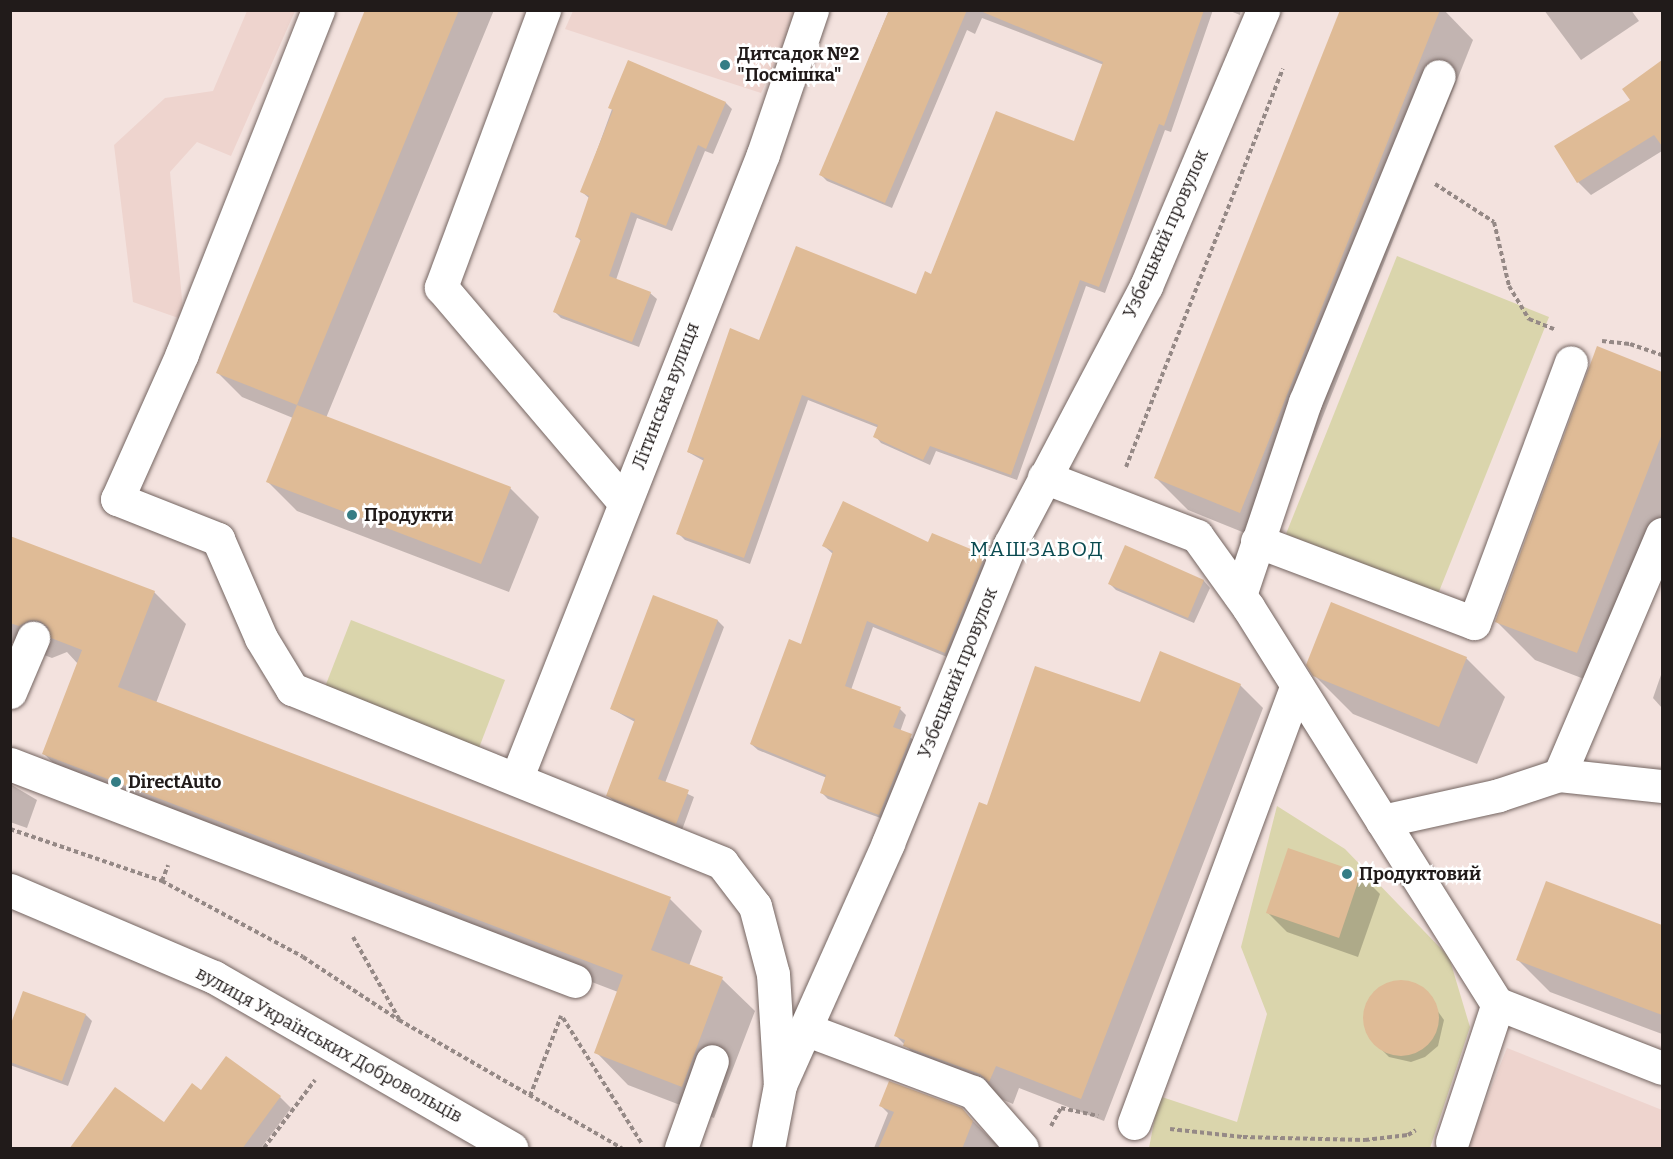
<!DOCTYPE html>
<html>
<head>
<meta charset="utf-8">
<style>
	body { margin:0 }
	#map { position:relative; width:1673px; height:1159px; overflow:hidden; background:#f3e2de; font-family:Bitter,serif }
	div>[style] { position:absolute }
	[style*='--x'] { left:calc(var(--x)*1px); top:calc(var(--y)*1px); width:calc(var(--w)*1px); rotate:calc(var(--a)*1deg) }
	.built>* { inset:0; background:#eed4ce }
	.green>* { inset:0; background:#dad5ac }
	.shadow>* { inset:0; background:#0003 }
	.building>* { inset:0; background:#dfbb96 }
	.round { border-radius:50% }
	.path>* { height:4px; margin-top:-2px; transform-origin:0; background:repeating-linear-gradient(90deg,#958986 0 4.5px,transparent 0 7.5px) }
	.roads { filter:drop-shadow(0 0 2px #746561) drop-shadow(0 0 2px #746561) }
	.minor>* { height:33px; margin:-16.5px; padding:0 16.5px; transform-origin:16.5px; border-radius:16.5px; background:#fff }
	.dots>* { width:16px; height:16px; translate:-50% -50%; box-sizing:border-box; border:3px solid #fff; border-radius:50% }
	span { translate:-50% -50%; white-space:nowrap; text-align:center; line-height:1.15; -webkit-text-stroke:5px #fff; paint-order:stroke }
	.poi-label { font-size:18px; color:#211b1a; font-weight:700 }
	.left { translate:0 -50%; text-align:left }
	.street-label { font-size:18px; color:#211b1a }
	.quarter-label { font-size:21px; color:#0a4a50; letter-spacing:1.5px }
	.frame { position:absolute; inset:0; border:12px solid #211b1a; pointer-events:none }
</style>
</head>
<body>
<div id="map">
	<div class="built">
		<div style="clip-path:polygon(247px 11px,295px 11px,231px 156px,197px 142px,170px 172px,184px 320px,133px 302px,114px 145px,165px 98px,213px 91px)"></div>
		<div style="clip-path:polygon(573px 11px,799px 11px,761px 93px,565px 29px)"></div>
		<div style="clip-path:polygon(1507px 1048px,1662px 1110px,1662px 1148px,1467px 1148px)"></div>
	</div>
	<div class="green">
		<div style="clip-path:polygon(1397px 256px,1549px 317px,1438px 594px,1286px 534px)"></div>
		<div style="clip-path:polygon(351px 620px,505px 680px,477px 753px,323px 692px)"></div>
		<div style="clip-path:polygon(1277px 806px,1345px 849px,1449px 957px,1470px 1027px,1430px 1148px,1149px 1148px,1159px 1096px,1237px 1122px,1267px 1014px,1241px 947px)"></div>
	</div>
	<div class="shadow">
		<div style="clip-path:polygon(366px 10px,494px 10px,326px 418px,510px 488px,539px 517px,509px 592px,297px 511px,268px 482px,293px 418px,242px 397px,218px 373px)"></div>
		<div style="clip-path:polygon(889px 10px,1213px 10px,1171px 132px,1165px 130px,1105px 293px,1086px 286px,1017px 480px,936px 451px,930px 465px,881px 443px,875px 436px,879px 428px,808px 400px,750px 564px,685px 540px,678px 533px,704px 461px,688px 452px,760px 342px,917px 296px,932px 276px,1075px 143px,1104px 65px,982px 18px,975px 34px,967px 30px,892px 208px,827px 181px,821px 175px)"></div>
		<div style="clip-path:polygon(1228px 10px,1241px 10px,1240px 15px)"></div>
		<div style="clip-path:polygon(1342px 10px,1444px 10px,1473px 40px,1272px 544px,1188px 510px,1156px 478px)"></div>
		<div style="clip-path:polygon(1544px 10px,1631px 10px,1639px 21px,1581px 60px)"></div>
		<div style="clip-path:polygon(629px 62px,726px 103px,732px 109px,713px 154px,705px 151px,672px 231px,637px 218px,616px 280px,650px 293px,657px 299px,639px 347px,561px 318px,555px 312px,582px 242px,577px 237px,589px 198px,582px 192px)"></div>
		<div style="clip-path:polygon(1662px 62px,1662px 151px,1591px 195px,1578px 182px,1632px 101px,1624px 89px)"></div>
		<div style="clip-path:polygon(1598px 348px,1662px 373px,1662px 570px,1615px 691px,1535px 660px,1496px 621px)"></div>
		<div style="clip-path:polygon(10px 537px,154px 592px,186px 624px,156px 703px,670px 899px,702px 931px,689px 966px,722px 979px,755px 1011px,714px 1118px,628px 1085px,596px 1052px,618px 992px,77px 786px,44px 754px,78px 664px,67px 652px,52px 658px,10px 642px)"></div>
		<div style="clip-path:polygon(929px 544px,984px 557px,991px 563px,952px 659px,873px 627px,851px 690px,900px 709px,906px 715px,900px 732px,918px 742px,886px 820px,828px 799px,821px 792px,827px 778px,758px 750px,751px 744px,801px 646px,833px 554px,824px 546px)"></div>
		<div style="clip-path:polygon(1126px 547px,1204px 581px,1210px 588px,1194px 623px,1116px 590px,1110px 584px)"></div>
		<div style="clip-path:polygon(654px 597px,718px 621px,724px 627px,665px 783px,694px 797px,682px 830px,615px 802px,608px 796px,635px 722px,612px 709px)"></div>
		<div style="clip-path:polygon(1466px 658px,1505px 697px,1477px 764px,1353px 714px,1314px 675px)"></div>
		<div style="clip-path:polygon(1662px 672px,1662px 708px,1653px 698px)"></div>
		<div style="clip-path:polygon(1240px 685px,1263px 708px,1104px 1121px,1019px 1088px,1013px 1104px,928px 1068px,896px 1036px,988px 807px,1141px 704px)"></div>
		<div style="clip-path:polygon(10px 784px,37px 800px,27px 828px,10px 822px)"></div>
		<div style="clip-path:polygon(1289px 850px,1361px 875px,1380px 894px,1358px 957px,1287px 932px,1268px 913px)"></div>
		<div style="clip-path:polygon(1547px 883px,1662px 926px,1662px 1034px,1550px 992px,1518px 960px)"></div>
		<div style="clip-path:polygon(1395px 983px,1422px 989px,1444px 1020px,1438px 1046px,1425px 1057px,1411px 1062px,1389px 1057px,1370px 1038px,1365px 1024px,1370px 999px,1376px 992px)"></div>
		<div style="clip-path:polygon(86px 1015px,92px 1021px,68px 1086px,10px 1065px,10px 1030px)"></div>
		<div style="clip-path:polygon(202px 1092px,280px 1097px,291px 1108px,261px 1148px,191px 1148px,164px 1124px)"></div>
		<div style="clip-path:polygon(881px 1106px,961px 1109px,1000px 1148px,874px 1148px,888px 1113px)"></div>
	</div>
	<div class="building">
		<div style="clip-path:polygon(365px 10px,459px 10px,297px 405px,216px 373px)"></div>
		<div style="clip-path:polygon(889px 10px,967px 10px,885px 203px,819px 175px)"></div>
		<div style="clip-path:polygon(978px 10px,1204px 10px,1164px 126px,1159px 124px,1099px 287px,1080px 280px,1011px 475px,930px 446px,923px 460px,873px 437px,878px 425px,802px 395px,744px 558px,676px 534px,704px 458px,687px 452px,730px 328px,759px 340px,796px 246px,916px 294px,925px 271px,931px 274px,996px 111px,1074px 141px,1103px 62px)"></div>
		<div style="clip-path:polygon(1340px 10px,1440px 10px,1240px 513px,1154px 478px)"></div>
		<div style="clip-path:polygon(628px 60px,726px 102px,706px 149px,698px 145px,666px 226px,631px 212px,609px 276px,651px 292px,632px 342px,553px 312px,581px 239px,575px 237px,589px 196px,580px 192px,613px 110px,608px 108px)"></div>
		<div style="clip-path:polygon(1662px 60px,1662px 146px,1654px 135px,1577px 183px,1554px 146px,1630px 100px,1622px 89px)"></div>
		<div style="clip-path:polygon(1597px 346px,1662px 372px,1662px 434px,1577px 653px,1495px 622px)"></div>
		<div style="clip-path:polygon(297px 405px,511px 487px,481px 564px,266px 482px)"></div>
		<div style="clip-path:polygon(843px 501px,928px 542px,932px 533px,985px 555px,945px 653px,867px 621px,845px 686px,901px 707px,893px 727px,912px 734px,879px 815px,820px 793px,826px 775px,750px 744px,789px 639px,801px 644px,833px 551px,822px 546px)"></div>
		<div style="clip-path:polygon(10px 536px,155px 591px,118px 687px,671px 897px,651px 950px,723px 977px,682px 1087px,594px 1053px,623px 975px,42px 754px,82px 650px,51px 638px,48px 627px,40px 621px,30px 620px,19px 626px,10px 623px)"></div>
		<div style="clip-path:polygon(1125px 545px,1204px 580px,1188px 618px,1108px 584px)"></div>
		<div style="clip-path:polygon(653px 595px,718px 620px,658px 779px,689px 790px,676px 824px,606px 796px,635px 719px,610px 709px)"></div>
		<div style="clip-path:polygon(1331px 602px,1467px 657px,1439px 727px,1313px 676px,1306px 665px)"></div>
		<div style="clip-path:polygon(1160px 651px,1241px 684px,1081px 1099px,996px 1066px,989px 1082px,980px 1074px,903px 1046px,905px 1040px,894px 1036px,979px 802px,987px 805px,1035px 666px,1140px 702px)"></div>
		<div style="clip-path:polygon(1288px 848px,1361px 873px,1339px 938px,1266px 913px)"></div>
		<div style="clip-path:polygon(1546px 881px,1662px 925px,1662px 1015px,1516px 960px)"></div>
		<div class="round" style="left:1363px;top:980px;width:76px;height:76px"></div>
		<div style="clip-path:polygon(23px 991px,86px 1014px,62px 1081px,10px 1062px,10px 1026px)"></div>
		<div style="clip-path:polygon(226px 1056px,281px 1096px,242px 1149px,69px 1149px,115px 1087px,164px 1122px,192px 1083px,201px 1090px)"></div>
		<div style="clip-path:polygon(889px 1081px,962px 1108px,973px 1121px,962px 1149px,878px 1149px,894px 1112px,879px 1106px)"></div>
	</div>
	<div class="path">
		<div style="--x:1435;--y:184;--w:70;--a:32.8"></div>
		<div style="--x:1494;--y:222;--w:66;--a:76.8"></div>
		<div style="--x:1509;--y:286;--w:39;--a:59"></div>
		<div style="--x:1529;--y:319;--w:27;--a:22"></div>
		<div style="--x:1602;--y:341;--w:28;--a:6"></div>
		<div style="--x:1630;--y:344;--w:34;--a:19"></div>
		<div style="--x:1126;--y:467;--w:428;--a:-68.5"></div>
		<div style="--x:10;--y:829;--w:161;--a:18.9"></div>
		<div style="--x:162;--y:881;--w:160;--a:28.3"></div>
		<div style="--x:303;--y:957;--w:115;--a:33.3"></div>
		<div style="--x:399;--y:1020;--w:257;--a:29.9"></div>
		<div style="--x:162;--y:881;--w:17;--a:-69"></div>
		<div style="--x:353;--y:937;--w:94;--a:60.7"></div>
		<div style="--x:563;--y:1018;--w:149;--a:57.9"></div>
		<div style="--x:530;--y:1096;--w:86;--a:-68.8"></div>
		<div style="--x:1051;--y:1126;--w:21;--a:-61"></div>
		<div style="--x:1061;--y:1108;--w:38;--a:12"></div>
		<div style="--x:1170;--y:1129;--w:73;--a:6.3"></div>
		<div style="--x:1243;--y:1137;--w:122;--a:1.4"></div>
		<div style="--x:1365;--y:1140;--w:43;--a:-6.6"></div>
		<div style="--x:1408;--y:1135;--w:9;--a:-32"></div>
		<div style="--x:264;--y:1148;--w:85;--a:-53.1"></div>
	</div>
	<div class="roads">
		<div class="minor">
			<div style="--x:318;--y:10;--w:370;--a:111.6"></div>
			<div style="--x:182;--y:354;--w:159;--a:114.1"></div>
			<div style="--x:117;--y:499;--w:109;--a:21.6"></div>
			<div style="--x:218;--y:539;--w:108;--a:66.5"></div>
			<div style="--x:261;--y:638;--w:60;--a:58.7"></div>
			<div style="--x:292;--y:689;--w:464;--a:22"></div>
			<div style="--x:722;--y:863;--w:54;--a:52.5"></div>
			<div style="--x:755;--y:906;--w:70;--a:75.2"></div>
			<div style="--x:773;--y:974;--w:111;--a:86.4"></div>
			<div style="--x:544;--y:10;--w:296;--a:110.4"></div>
			<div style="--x:441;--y:287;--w:282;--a:49.6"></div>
			<div style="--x:1044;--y:477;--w:164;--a:21.1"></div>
			<div style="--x:1197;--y:536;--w:87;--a:54.3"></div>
			<div style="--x:1248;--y:607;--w:467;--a:57.9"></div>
			<div style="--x:1496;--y:1003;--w:178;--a:21.4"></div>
			<div style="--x:1662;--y:534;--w:262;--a:113.1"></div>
			<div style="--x:1559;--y:775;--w:104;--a:6.1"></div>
			<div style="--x:1257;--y:541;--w:232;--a:20.7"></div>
			<div style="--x:1474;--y:623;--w:278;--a:-69.6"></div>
			<div style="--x:1240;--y:595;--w:204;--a:-71.4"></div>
			<div style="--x:1305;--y:402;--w:352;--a:-67.7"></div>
			<div style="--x:10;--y:692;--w:59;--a:-66.9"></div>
			<div style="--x:10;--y:764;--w:605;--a:21.01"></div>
			<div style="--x:517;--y:777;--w:670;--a:-68.45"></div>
			<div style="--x:763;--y:154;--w:152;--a:-71.2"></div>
			<div style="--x:1382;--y:821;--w:120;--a:-12.5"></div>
			<div style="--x:1499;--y:795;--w:63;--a:-18.4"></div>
			<div style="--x:10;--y:890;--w:222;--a:23.1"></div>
			<div style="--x:214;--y:977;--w:343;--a:29.9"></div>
			<div style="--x:805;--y:1029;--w:179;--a:20.6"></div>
			<div style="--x:973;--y:1092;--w:74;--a:48.8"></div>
			<div style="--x:1134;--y:1123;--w:467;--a:-69.6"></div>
			<div style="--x:1452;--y:1142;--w:146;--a:-71.7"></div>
			<div style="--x:681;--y:1148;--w:92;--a:-70.4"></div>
			<div style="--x:768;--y:1148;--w:64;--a:-79.2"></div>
			<div style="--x:780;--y:1085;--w:265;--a:-65.9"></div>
			<div style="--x:888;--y:843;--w:323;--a:-67.8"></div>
			<div style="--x:1010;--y:544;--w:292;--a:-62.2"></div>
			<div style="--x:1146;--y:286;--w:300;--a:-67"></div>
		</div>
	</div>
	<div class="dots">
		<div style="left:725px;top:65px;background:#357d85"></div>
		<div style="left:352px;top:515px;background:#357d85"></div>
		<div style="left:116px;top:782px;background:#357d85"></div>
		<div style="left:1347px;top:874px;background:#357d85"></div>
	</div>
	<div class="poi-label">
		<span class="left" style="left:737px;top:65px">Дитсадок №2<br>"Посмішка"</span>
		<span class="left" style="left:364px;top:515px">Продукти</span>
		<span class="left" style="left:128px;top:782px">DirectAuto</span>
		<span class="left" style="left:1359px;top:874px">Продуктовий</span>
	</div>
	<div class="street-label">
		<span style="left:1166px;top:234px;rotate:-66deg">Узбецький провулок</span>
		<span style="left:666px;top:396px;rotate:-69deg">Літинська вулиця</span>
		<span style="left:958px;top:673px;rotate:-68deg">Узбецький провулок</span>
		<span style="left:329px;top:1045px;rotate:29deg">вулиця Українських Добровольців</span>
	</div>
	<div class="quarter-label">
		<span style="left:1037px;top:549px">МАШЗАВОД</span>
	</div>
	<div class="frame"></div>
</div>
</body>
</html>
